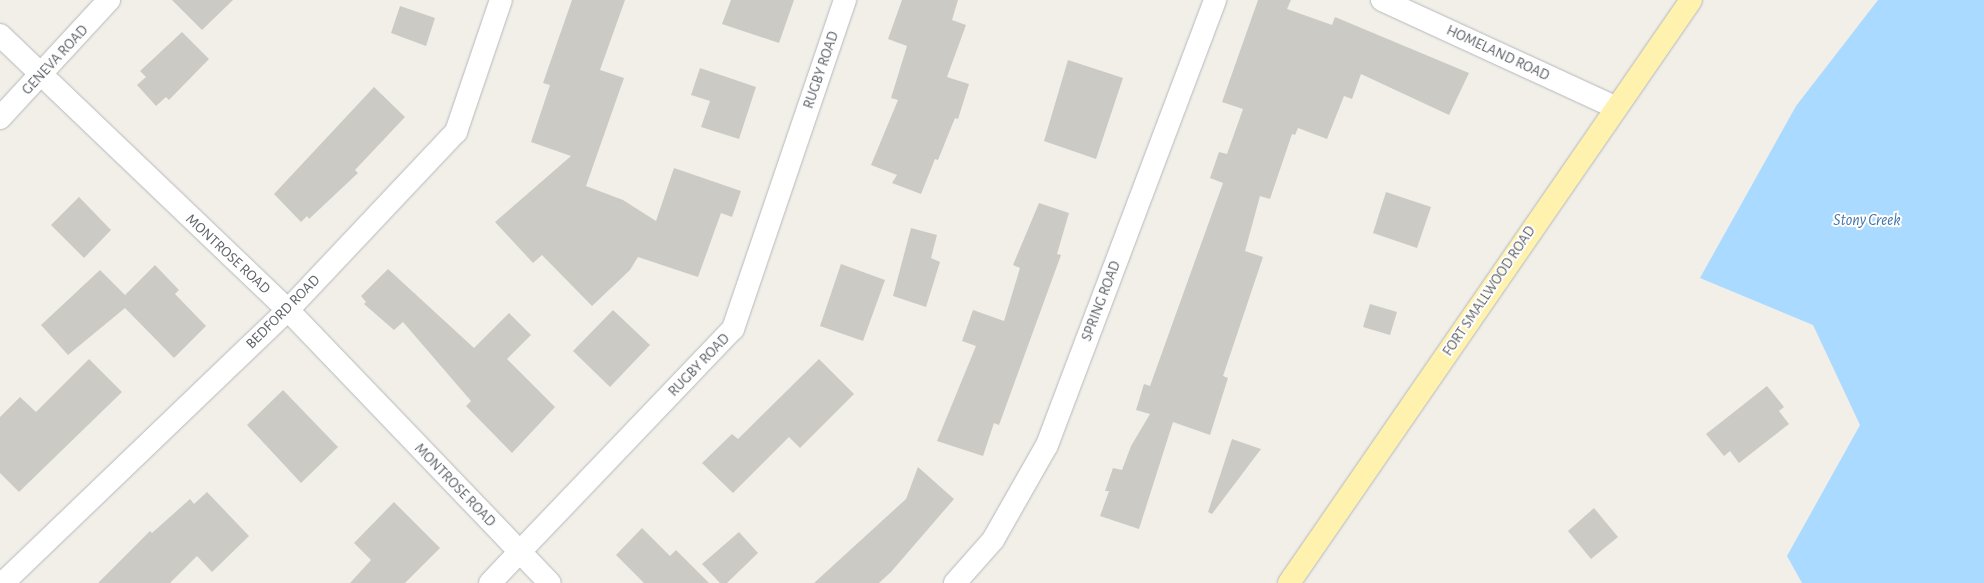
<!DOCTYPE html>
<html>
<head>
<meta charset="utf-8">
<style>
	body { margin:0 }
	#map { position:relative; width:1984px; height:583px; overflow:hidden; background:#f1efe8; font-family:"Alegreya Sans",sans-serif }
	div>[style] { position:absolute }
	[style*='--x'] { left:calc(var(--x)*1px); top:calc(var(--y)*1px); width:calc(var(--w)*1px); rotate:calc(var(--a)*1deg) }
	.water>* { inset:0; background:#aadaff }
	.building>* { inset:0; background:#cccac5 }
	.roads { filter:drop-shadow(0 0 1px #b5b8bc) drop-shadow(0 0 1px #b5b8bc) }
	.street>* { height:22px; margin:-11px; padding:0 11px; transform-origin:11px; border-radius:11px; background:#fff }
	.primary>* { height:22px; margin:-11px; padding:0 11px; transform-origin:11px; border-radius:11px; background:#fff2af }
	span { translate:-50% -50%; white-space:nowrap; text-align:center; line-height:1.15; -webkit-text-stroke:4px #fff; paint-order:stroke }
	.street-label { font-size:15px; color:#5f6368 }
	.water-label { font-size:16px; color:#4174aa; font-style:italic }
</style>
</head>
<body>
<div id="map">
	<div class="water">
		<div style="clip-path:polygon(1878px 0,1984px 0,1984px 583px,1802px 583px,1787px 556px,1860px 425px,1813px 325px,1700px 278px,1796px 106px)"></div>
	</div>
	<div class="building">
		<div style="clip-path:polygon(172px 0,233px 0,202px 30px)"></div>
		<div style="clip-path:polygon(572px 0,625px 0,600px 70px,624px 78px,586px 186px,623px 200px,656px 221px,674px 168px,741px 191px,732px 217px,721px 213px,698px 277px,638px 257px,630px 270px,592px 306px,542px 255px,533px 263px,495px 222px,571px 156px,531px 142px,550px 85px,543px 83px)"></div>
		<div style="clip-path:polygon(731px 0,794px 0,779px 43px,722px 24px)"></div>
		<div style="clip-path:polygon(902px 0,958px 0,952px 20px,966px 25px,947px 77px,969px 84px,958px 119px,955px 118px,938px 160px,935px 159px,921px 194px,892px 183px,897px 175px,871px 165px,898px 100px,891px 98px,907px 46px,888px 39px)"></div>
		<div style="clip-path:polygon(1258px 0,1291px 0,1287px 9px,1332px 25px,1335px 17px,1469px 73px,1449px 115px,1361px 74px,1352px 99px,1344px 96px,1327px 139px,1298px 128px,1295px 135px,1292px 134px,1270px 199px,1260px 196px,1245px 251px,1263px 257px,1223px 376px,1228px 378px,1210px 435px,1173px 422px,1139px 529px,1100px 516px,1109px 491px,1105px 491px,1113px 468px,1122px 470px,1131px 446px,1150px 414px,1136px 410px,1144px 384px,1150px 386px,1223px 183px,1210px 178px,1219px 152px,1227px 154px,1243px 109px,1222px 102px)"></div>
		<div style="clip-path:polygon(400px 6px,435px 18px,426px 46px,391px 33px)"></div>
		<div style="clip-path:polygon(182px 32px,209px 59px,169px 100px,166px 97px,156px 106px,137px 85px,146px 77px,140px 71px)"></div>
		<div style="clip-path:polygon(1068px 60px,1123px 78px,1096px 159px,1044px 141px)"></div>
		<div style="clip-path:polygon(700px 68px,756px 87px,739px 139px,701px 127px,710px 101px,691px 95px)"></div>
		<div style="clip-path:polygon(374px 87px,405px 117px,355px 170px,358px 173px,309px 219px,307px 216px,301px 222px,274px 194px)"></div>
		<div style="clip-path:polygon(1386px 192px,1431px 207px,1417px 248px,1373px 233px)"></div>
		<div style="clip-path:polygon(79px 197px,111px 230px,84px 258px,51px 225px)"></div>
		<div style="clip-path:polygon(1039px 203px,1069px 213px,1057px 254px,1061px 255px,999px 425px,994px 423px,983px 456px,937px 441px,976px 346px,962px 341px,973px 310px,1004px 321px,1020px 268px,1013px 265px)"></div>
		<div style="clip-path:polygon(911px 228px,937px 235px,931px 258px,940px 262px,926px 307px,893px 296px)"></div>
		<div style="clip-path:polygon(841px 264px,885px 280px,863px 341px,820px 326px)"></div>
		<div style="clip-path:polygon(155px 265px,179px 290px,175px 294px,206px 326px,174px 358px,125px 308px,68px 355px,41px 325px,100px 270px,125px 295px)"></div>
		<div style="clip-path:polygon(388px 269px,474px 348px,509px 313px,531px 335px,507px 359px,555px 407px,512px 453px,466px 406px,471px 401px,403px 322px,394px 330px,364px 304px,366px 302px,361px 296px)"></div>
		<div style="clip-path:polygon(1370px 304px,1397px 312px,1390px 335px,1363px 327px)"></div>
		<div style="clip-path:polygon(613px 310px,650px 345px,610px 387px,573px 351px)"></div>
		<div style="clip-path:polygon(89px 359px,122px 392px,19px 492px,0 473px,0 417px,20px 397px,36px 412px)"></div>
		<div style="clip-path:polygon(819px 359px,854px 394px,800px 448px,789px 437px,733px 493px,702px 463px,732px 434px,738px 439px)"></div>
		<div style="clip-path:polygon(1767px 386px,1784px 407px,1779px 411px,1789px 424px,1739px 463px,1730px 451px,1724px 456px,1706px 434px)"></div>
		<div style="clip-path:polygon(283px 390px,338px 447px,301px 483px,247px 425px)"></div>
		<div style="clip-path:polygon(1232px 439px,1261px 449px,1212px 514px,1208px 512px)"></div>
		<div style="clip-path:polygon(918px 467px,954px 499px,891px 572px,879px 583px,814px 583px,906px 499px)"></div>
		<div style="clip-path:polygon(207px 492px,249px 536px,212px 572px,197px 556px,170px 583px,98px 583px,150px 531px,152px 533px,190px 499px,194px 504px)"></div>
		<div style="clip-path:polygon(394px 502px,440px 548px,405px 583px,350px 583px,371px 560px,354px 543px)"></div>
		<div style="clip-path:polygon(1594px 508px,1618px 537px,1591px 559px,1568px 531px)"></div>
		<div style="clip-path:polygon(642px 528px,670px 556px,676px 550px,709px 583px,644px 583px,616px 555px)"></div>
		<div style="clip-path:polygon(739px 532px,758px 553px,727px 583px,720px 583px,702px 564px)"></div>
	</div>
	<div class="roads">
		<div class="street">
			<div style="--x:1382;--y:0;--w:256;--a:24.7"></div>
			<div style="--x:0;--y:35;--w:398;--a:43.7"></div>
			<div style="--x:288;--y:310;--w:378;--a:46.2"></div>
			<div style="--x:0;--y:118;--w:161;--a:-47.3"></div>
			<div style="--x:3;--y:583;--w:395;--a:-43.8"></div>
			<div style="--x:288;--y:310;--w:245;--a:-46.7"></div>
			<div style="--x:456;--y:132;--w:139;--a:-71.2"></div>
			<div style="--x:490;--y:583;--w:352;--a:-46.3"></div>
			<div style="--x:733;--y:329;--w:348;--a:-71.2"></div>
			<div style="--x:955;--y:583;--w:57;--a:-48.5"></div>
			<div style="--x:993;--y:540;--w:109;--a:-60.4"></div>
			<div style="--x:1047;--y:445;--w:476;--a:-69.3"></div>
		</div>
		<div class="primary">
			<div style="--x:1289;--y:583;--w:708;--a:-55.41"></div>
		</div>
	</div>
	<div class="street-label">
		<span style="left:1498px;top:53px;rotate:25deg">HOMELAND ROAD</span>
		<span style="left:55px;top:60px;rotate:-47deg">GENEVA ROAD</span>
		<span style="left:821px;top:70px;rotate:-71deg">RUGBY ROAD</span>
		<span style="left:228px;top:254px;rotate:43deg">MONTROSE ROAD</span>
		<span style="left:1489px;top:291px;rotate:-56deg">FORT SMALLWOOD ROAD</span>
		<span style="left:1101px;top:301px;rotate:-69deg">SPRING ROAD</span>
		<span style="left:283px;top:312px;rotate:-45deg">BEDFORD ROAD</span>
		<span style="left:699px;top:365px;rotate:-46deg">RUGBY ROAD</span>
		<span style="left:455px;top:485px;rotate:46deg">MONTROSE ROAD</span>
	</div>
	<div class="water-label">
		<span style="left:1867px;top:220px">Stony Creek</span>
	</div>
</div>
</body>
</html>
